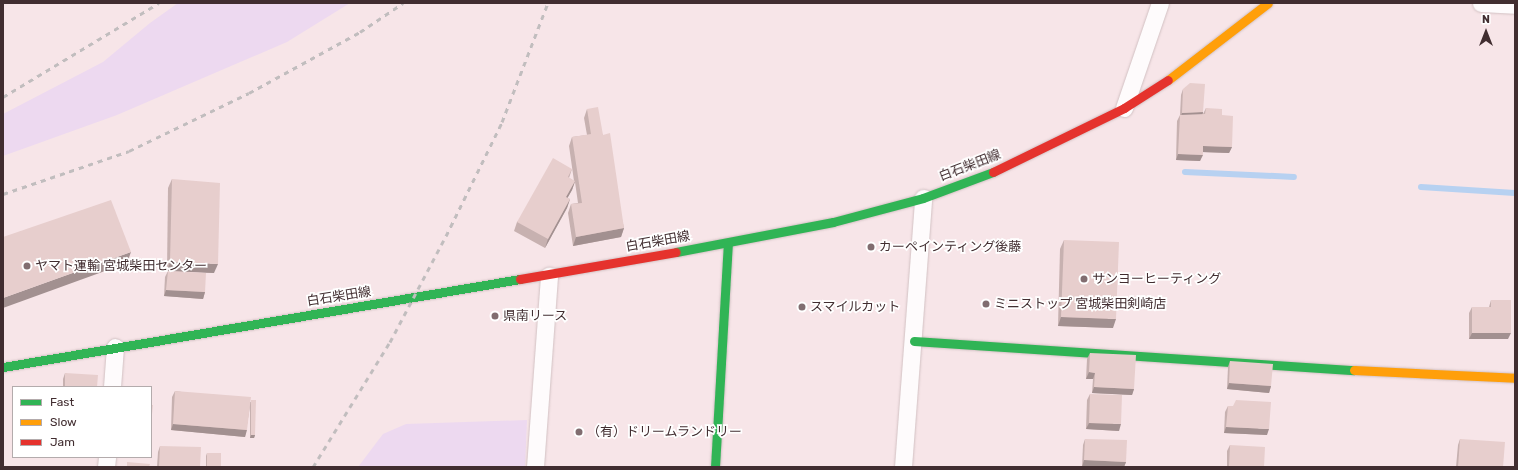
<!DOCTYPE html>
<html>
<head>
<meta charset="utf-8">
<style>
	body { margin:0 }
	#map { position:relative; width:1518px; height:470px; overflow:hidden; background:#f7e5e8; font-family:Rubik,"Noto Sans JP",sans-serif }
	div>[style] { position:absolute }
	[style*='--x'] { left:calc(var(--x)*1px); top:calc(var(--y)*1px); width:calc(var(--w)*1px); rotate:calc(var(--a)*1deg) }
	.green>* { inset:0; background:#edd9f0 }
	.stream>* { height:6px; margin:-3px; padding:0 3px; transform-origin:3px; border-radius:3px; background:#b7d1f1 }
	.roads { filter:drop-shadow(0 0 1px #d2c1c3) drop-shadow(0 0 1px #d2c1c3) }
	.street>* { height:17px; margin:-8.5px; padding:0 8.5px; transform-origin:8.5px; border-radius:8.5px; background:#fefbfc }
	.fast>* { height:9px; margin:-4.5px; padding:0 4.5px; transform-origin:4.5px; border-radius:4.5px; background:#30b455 }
	.slow>* { height:9px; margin:-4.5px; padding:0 4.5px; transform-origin:4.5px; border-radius:4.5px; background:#ff9f0a }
	.jam>* { height:9px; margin:-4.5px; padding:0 4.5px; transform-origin:4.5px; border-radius:4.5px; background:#e5322d }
	.rail>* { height:3px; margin-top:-1.5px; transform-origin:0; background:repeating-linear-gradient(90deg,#c1bdbe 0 5px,transparent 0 10px) }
	.wall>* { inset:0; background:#c7b1b0 }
	.shaded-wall>* { inset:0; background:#a29090 }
	.building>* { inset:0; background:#e7cecd }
	.dots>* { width:11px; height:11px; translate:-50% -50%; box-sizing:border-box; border:2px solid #fff; border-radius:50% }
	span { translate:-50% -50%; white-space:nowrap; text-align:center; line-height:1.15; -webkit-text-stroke:3.5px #fff; paint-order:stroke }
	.street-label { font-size:13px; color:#412d30 }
	.poi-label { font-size:13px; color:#412d30 }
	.left { translate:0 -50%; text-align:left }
	.frame { position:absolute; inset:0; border:4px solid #412d30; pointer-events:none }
	.legend { position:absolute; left:12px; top:386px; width:140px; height:72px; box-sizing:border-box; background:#fff; border:1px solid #b3abac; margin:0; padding:5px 7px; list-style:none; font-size:12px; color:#412d30 }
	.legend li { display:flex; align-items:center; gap:8px; height:20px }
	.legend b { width:20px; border:1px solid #b3abac }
	.north { position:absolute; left:1466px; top:12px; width:40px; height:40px; -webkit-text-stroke:3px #fff; paint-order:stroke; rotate:0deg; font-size:11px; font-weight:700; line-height:16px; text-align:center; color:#412d30 }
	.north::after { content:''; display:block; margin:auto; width:14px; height:18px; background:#412d30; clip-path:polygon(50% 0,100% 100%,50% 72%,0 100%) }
</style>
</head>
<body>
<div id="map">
	<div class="green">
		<div style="clip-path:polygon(178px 3px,350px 3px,287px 42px,117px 115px,3px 156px,3px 114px,103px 62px,150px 23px)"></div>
		<div style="clip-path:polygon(527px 420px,525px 467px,358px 467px,383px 434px,406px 424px)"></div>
	</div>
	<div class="stream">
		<div style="--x:1185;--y:172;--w:109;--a:2.6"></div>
		<div style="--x:1421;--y:187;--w:94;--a:3.7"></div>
	</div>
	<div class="roads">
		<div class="street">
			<div style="--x:1481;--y:3;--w:34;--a:3"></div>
			<div style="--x:1124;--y:108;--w:111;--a:-71.1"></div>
			<div style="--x:112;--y:387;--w:40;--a:-85.7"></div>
			<div style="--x:106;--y:467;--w:10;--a:-84"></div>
			<div style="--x:535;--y:467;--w:192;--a:-85.8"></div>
			<div style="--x:903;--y:467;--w:270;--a:-85.7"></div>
		</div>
		<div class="fast">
			<div style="--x:676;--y:252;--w:160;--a:-10.8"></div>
			<div style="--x:833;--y:222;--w:93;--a:-14.9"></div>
			<div style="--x:923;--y:198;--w:75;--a:-20.4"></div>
			<div style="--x:914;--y:341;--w:441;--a:3.8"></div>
			<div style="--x:3;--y:367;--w:524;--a:-9.66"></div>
			<div style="--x:715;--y:467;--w:224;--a:-86.7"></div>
		</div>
		<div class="slow">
			<div style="--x:1168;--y:80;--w:126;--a:-37.6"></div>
			<div style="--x:1354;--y:370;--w:161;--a:2.8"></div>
		</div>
		<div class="jam">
			<div style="--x:993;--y:172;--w:146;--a:-26"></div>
			<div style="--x:1124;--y:108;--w:52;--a:-32.5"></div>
			<div style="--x:520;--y:279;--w:158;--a:-9.8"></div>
		</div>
	</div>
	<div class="rail">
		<div style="--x:3;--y:97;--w:182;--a:-31.1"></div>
		<div style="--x:3;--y:194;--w:133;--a:-18.8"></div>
		<div style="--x:129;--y:151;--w:133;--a:-25.8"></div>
		<div style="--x:249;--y:93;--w:127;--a:-28.8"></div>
		<div style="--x:360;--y:32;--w:52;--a:-34"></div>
		<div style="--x:313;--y:467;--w:147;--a:-58.4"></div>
		<div style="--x:390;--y:342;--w:120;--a:-62.2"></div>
		<div style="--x:446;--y:236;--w:127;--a:-63.8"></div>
		<div style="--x:502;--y:122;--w:128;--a:-68.9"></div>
	</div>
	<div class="wall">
		<div style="clip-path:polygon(1183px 89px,1203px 112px,1203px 114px,1206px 108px,1222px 115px,1232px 147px,1229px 153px,1203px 152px,1200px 161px,1176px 160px,1177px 121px,1180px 115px,1181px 95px)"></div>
		<div style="clip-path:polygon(587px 109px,603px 135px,624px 228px,621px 237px,573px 246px,568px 213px,571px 204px,578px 203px,575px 182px,572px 190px,567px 198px,570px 199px,567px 208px,545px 248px,514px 231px,517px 222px,572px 169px,569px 178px,574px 181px,569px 146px,572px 137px,587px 135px,584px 118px)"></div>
		<div style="clip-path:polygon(172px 179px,214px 273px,167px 271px,168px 188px)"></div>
		<div style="clip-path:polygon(1064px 240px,1113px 328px,1058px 326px,1060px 249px)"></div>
		<div style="clip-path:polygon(168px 271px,205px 292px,203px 299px,164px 296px,165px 277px)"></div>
		<div style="clip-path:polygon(1491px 300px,1508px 339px,1469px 339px,1469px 313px,1472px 307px,1489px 307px)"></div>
		<div style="clip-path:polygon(1090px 353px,1134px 389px,1132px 395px,1092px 393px,1093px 379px,1086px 379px,1087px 359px)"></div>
		<div style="clip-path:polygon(1230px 361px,1271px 386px,1269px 393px,1227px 389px,1228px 367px)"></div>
		<div style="clip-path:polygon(65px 373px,97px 387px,63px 387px,63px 379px)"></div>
		<div style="clip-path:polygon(175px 391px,251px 402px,251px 400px,255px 435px,254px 438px,250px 438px,250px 406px,245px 437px,171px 430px,172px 397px)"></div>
		<div style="clip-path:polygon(1090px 394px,1119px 431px,1086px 429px,1087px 400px)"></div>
		<div style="clip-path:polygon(1228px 406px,1267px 435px,1224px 433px,1225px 412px)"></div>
		<div style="clip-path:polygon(1085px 439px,1126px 462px,1124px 467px,1082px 467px,1083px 445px)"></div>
		<div style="clip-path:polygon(1460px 439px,1503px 467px,1456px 467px,1458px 445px)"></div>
		<div style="clip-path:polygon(1230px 445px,1264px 467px,1227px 467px,1227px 451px)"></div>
		<div style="clip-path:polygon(160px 446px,200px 467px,157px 467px,158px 452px)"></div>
		<div style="clip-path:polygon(207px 453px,221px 467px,206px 467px,206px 456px)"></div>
	</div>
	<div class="shaded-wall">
		<div style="clip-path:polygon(1203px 112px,1201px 119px,1180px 119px,1182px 113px)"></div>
		<div style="clip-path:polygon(1203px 146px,1232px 147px,1229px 153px,1201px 152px)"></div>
		<div style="clip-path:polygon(1178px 154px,1203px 155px,1200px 161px,1176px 160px)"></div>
		<div style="clip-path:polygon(575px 181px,572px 190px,563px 206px,566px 197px)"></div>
		<div style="clip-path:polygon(570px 199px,567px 208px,545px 248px,548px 239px)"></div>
		<div style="clip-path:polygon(624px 228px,621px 237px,573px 246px,576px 237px)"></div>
		<div style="clip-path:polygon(131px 252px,127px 263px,3px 308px,3px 298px)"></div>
		<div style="clip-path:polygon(170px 262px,218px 264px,214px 273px,167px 271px)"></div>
		<div style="clip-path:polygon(166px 290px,205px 292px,203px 299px,164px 296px)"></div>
		<div style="clip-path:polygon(1061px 317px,1116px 319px,1113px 328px,1058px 326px)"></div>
		<div style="clip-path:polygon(1472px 333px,1511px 333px,1508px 339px,1469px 339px)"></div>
		<div style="clip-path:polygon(1089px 372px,1095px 373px,1093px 379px,1086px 379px)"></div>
		<div style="clip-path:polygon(1229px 383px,1271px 386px,1269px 393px,1227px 389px)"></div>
		<div style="clip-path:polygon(1094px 387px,1134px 389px,1132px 395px,1092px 393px)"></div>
		<div style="clip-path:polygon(1089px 423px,1121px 424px,1119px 431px,1086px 429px)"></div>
		<div style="clip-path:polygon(173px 424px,247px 430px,245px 437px,171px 430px)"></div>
		<div style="clip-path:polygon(1226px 427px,1269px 429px,1267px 435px,1224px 433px)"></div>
		<div style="clip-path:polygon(251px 435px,255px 435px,254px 438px,250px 438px)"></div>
		<div style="clip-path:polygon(1084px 460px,1126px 462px,1124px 467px,1082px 467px)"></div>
	</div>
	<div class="building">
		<div style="clip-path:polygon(1190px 83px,1205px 84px,1203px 112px,1182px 113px,1183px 89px)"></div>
		<div style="clip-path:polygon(598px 107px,603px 135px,610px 133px,624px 228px,576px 237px,571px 204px,582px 203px,572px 137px,591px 134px,587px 109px)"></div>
		<div style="clip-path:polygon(1206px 108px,1222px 109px,1222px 115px,1233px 116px,1232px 147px,1203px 146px,1203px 155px,1178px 154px,1180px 115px,1205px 114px)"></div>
		<div style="clip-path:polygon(553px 158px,572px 169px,568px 177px,575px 181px,566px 197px,570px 199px,548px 239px,517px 222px)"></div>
		<div style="clip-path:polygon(172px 179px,220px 183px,218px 264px,170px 262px)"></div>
		<div style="clip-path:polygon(111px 200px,131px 252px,3px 298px,3px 237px)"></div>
		<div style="clip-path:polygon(1064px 240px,1119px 242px,1116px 319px,1061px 317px)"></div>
		<div style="clip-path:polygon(168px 271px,206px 273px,205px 292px,166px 290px)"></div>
		<div style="clip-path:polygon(1491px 300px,1511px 300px,1511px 333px,1472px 333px,1472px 307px,1491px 307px)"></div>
		<div style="clip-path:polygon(1090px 353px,1136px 355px,1134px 389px,1094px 387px,1095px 373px,1089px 372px)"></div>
		<div style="clip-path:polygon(1230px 361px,1273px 364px,1271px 386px,1229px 383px)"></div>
		<div style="clip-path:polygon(65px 373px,98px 375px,97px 387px,65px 387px)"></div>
		<div style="clip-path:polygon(175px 391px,251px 397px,247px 430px,173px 424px)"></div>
		<div style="clip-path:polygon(1090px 394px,1122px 395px,1121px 424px,1089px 423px)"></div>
		<div style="clip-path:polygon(251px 400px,256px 400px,255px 435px,251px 435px)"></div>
		<div style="clip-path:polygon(1236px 400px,1271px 402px,1269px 429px,1226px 427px,1228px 406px,1233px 406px)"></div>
		<div style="clip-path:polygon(151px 405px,153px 405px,151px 423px)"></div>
		<div style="clip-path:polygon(1085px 439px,1127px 440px,1126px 462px,1084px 460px)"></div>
		<div style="clip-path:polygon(1460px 439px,1505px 442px,1503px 467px,1458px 467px)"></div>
		<div style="clip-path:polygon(1230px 445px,1265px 447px,1264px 467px,1229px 467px)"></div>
		<div style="clip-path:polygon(160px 446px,201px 447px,200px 467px,159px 467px)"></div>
		<div style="clip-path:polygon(207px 453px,221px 453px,221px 467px,207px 467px)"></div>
		<div style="clip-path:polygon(127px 462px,150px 464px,149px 467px,127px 467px)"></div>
	</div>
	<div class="dots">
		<div style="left:871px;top:247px;background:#816d70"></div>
		<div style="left:27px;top:266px;background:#816d70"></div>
		<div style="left:1084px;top:279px;background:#816d70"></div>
		<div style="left:986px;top:304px;background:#816d70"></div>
		<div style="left:802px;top:307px;background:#816d70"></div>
		<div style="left:495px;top:316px;background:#816d70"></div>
		<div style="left:579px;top:432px;background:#816d70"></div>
	</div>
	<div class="street-label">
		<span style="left:970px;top:166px;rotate:-21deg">白石柴田線</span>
		<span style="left:658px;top:242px;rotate:-10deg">白石柴田線</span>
		<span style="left:339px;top:297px;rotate:-9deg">白石柴田線</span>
	</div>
	<div class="poi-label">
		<span class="left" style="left:879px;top:247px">カーペインティング後藤</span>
		<span class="left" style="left:35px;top:266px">ヤマト運輸 宮城柴田センター</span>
		<span class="left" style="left:1092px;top:279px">サンヨーヒーティング</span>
		<span class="left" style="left:994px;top:304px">ミニストップ 宮城柴田剣崎店</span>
		<span class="left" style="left:810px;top:307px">スマイルカット</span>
		<span class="left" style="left:503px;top:316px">県南リース</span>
		<span class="left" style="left:587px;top:432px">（有）ドリームランドリー</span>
	</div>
	<div class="frame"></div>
	<ul class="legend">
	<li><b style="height:5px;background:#30b455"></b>Fast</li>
	<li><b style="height:5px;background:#ff9f0a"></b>Slow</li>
	<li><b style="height:5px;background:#e5322d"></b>Jam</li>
	</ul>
	<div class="north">N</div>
</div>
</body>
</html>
